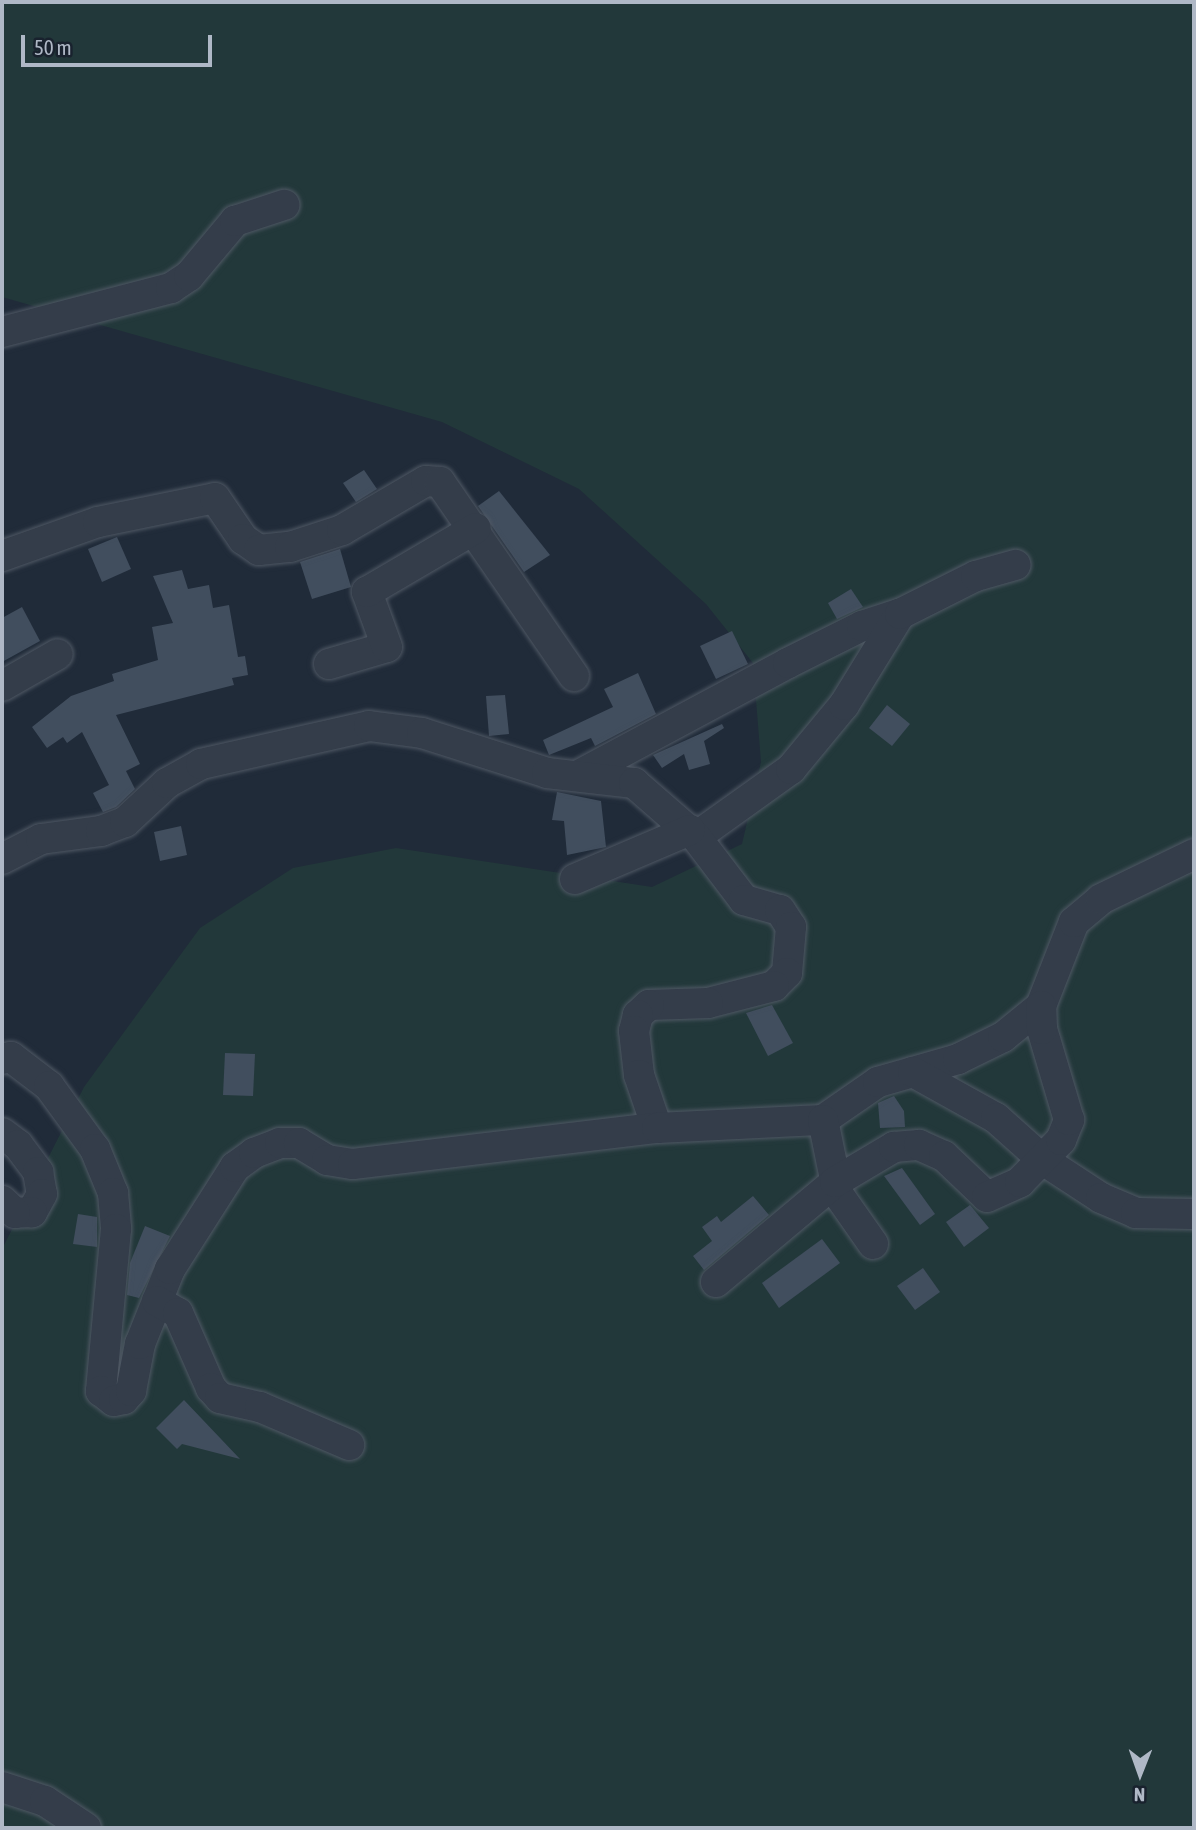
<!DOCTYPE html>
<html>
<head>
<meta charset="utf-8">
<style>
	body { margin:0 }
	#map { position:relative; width:1196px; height:1830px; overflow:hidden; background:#202b39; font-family:"Asap Condensed",sans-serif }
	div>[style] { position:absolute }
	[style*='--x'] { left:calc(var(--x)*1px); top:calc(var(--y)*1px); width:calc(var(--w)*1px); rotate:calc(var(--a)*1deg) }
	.green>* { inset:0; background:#22383a }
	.building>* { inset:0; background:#414e5e }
	.roads { filter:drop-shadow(0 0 2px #4f5864) drop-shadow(0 0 2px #4f5864) }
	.minor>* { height:30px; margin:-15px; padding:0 15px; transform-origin:15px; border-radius:15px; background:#343d4a }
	span { translate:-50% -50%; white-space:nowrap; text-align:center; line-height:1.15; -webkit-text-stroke:7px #19222e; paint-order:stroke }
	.frame { position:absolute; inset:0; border:4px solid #afb8c6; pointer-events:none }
	.north { position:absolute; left:1105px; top:1739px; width:70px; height:70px; -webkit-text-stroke:5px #19222e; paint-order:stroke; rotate:181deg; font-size:19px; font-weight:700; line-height:28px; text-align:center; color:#afb8c6 }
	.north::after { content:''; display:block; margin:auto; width:24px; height:32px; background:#afb8c6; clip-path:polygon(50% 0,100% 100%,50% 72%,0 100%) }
	.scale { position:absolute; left:21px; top:35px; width:191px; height:32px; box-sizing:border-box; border:4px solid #afb8c6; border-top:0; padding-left:9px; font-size:21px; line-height:24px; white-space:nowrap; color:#afb8c6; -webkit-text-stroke:5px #19222e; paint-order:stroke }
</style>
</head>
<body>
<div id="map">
	<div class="green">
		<div style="clip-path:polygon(2px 2px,1194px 2px,1194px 1828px,2px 1828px,2px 1249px,84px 1087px,200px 928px,293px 868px,396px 848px,652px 887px,742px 844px,761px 762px,753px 663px,706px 604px,579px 489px,442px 422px,2px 297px)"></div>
	</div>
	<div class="building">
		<div style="clip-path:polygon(364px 470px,377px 489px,356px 502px,343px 483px)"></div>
		<div style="clip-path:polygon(499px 491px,550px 555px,524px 572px,478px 506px)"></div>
		<div style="clip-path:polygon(117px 537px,131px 569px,102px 582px,88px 549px)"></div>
		<div style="clip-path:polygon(340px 549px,351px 587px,312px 599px,300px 562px)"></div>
		<div style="clip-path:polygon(182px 570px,188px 589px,209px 585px,213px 608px,229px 605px,238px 657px,245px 656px,248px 675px,232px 678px,234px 685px,116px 715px,140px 764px,126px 771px,135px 789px,116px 807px,103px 812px,93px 793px,109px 785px,82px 732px,67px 743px,63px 737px,47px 748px,32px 727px,71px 696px,114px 681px,112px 674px,158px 660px,152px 627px,173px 623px,153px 576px)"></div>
		<div style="clip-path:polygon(851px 589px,863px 607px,837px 619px,828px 603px)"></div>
		<div style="clip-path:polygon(22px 607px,40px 641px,2px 662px,2px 618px)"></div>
		<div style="clip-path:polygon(732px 631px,748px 664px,716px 679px,700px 646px)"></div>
		<div style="clip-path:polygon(638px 673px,656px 714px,595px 746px,591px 738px,549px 755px,543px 740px,613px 707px,604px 689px)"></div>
		<div style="clip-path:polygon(505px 695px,509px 734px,489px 736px,486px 696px)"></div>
		<div style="clip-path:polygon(887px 705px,910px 724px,892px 746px,869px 728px)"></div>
		<div style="clip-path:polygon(722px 724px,724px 728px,704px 741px,710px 764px,689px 770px,684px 754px,662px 768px,653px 755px)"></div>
		<div style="clip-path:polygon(557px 792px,601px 801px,606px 847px,567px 855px,564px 821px,552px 820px)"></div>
		<div style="clip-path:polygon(181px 826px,187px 855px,160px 861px,154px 832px)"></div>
		<div style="clip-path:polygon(772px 1005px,793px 1043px,768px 1056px,746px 1013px)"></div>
		<div style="clip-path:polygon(225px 1053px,255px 1054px,253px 1096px,223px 1095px)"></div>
		<div style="clip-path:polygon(894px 1096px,904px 1111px,905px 1127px,880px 1128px,878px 1103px)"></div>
		<div style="clip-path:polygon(902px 1168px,935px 1214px,920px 1225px,884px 1176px)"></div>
		<div style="clip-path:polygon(753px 1196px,769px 1215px,704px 1270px,693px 1256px,712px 1241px,702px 1227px,717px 1216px,721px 1222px)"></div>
		<div style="clip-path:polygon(970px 1205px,989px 1228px,964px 1247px,946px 1222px)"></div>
		<div style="clip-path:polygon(78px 1214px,97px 1217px,97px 1247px,73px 1244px)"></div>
		<div style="clip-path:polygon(145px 1226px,170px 1236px,139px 1298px,127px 1295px,130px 1263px)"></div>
		<div style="clip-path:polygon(822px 1239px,840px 1263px,779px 1308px,762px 1283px)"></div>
		<div style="clip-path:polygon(923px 1268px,940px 1292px,915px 1310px,897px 1286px)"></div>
		<div style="clip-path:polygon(184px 1400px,240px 1459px,182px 1444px,177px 1449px,156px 1428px)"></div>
	</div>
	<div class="roads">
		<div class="minor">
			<div style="--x:2;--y:332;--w:175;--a:-14.6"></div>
			<div style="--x:171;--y:288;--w:22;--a:-34"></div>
			<div style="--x:189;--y:276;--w:72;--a:-50.1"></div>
			<div style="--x:235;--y:221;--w:52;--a:-18.1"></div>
			<div style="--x:2;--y:556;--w:102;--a:-19.5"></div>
			<div style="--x:98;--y:522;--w:119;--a:-11.6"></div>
			<div style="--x:215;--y:498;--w:50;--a:55.7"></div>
			<div style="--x:243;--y:539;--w:19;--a:35"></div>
			<div style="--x:259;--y:550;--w:31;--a:-6"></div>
			<div style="--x:290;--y:547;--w:55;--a:-18.1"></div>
			<div style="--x:342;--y:530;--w:97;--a:-30.3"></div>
			<div style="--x:426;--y:481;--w:14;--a:4"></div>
			<div style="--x:440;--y:482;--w:236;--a:55.4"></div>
			<div style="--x:329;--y:664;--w:60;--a:-16.3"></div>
			<div style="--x:387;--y:647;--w:59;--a:-110"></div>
			<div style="--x:367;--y:592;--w:126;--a:-30.4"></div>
			<div style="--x:2;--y:686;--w:64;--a:-29.7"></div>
			<div style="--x:581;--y:774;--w:235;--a:-28.2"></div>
			<div style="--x:788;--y:663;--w:83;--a:-26.6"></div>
			<div style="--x:862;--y:626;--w:40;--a:-18"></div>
			<div style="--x:696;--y:837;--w:117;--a:-35.6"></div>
			<div style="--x:791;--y:769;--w:83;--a:-50.4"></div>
			<div style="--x:844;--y:705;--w:107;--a:-58.4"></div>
			<div style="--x:900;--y:614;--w:85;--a:-26.6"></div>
			<div style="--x:976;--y:576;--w:41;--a:-15.8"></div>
			<div style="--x:2;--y:859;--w:44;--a:-27.1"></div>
			<div style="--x:41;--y:839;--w:61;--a:-7.6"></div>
			<div style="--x:101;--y:831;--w:26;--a:-21"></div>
			<div style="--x:125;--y:822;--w:57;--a:-42.9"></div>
			<div style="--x:167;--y:783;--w:39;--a:-29"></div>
			<div style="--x:201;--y:764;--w:172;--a:-12.7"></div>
			<div style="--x:369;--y:726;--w:53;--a:7.5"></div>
			<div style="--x:422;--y:733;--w:131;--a:17.7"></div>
			<div style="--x:547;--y:773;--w:88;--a:6.6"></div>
			<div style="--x:634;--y:783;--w:82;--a:41.1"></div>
			<div style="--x:696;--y:837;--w:79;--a:52.7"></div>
			<div style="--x:744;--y:900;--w:37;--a:16"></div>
			<div style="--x:780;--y:910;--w:20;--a:57"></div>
			<div style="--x:791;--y:927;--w:46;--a:95"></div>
			<div style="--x:787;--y:973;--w:18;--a:135"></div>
			<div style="--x:774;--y:986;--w:68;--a:165.6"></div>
			<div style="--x:708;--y:1003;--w:59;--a:178.1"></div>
			<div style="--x:649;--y:1005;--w:15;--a:138"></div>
			<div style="--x:638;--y:1015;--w:16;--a:104"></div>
			<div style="--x:634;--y:1031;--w:44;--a:83.5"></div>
			<div style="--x:639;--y:1075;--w:56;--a:71.2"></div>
			<div style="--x:575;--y:879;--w:125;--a:-23.1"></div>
			<div style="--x:2;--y:1059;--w:9;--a:-13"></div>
			<div style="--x:11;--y:1057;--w:48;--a:37.3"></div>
			<div style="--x:49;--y:1086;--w:78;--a:53.9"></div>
			<div style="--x:95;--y:1149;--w:48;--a:67.8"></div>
			<div style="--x:113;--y:1193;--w:36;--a:85"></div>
			<div style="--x:116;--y:1229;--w:163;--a:95.3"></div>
			<div style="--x:101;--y:1391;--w:16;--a:38"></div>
			<div style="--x:114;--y:1401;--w:10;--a:-11"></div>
			<div style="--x:124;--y:1399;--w:11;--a:-49"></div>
			<div style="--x:131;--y:1391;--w:48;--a:-79.2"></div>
			<div style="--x:140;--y:1344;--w:81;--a:-68.2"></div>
			<div style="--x:170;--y:1269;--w:121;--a:-57.5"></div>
			<div style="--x:235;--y:1167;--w:24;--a:-36"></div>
			<div style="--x:254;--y:1153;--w:28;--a:-21"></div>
			<div style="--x:280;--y:1143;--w:19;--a:0"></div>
			<div style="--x:299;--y:1143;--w:33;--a:31"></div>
			<div style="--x:327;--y:1160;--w:26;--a:9"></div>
			<div style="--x:353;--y:1164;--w:306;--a:-6.8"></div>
			<div style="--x:657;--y:1128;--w:166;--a:-2.8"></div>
			<div style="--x:823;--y:1120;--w:67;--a:-34.6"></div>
			<div style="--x:878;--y:1082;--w:83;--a:-16"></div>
			<div style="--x:958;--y:1059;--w:50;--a:-26.1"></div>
			<div style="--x:1003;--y:1037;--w:49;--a:-39.2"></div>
			<div style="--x:1041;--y:1006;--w:90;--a:-68.6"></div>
			<div style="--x:1074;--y:922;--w:35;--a:-40"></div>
			<div style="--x:1101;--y:899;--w:103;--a:-25.8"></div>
			<div style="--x:913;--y:1072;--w:95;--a:29"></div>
			<div style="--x:996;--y:1118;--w:63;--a:41.8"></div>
			<div style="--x:1043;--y:1160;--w:69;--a:33.2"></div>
			<div style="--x:1101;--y:1198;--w:38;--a:23"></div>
			<div style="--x:1136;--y:1213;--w:58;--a:1"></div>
			<div style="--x:823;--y:1120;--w:76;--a:78.5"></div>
			<div style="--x:838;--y:1194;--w:61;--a:55"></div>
			<div style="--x:2;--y:1133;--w:20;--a:37"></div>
			<div style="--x:18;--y:1145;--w:34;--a:53"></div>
			<div style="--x:38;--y:1172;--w:22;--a:80"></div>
			<div style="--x:42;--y:1194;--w:21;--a:119"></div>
			<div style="--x:32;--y:1212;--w:17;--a:177"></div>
			<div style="--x:15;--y:1213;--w:18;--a:-137"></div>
			<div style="--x:716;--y:1282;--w:155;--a:-40"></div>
			<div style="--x:835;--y:1182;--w:69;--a:-30.7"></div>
			<div style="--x:894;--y:1147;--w:25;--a:-5"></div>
			<div style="--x:919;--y:1145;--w:27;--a:24"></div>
			<div style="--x:944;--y:1156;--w:59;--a:43.6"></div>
			<div style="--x:987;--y:1197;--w:36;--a:-24"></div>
			<div style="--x:1020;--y:1182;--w:59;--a:-45.7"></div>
			<div style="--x:1061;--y:1140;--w:22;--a:-68"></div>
			<div style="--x:1069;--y:1120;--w:95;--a:-106.5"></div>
			<div style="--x:1042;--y:1029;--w:23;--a:-92"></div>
			<div style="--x:157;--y:1301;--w:24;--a:30"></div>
			<div style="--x:178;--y:1313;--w:82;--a:66.3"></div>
			<div style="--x:211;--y:1388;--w:13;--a:48"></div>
			<div style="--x:220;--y:1398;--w:41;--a:12.7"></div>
			<div style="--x:260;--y:1407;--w:97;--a:23.1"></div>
			<div style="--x:2;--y:1787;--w:45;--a:18"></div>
			<div style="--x:45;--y:1801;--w:49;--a:33.4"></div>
		</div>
	</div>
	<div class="frame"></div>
	<div class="north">N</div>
	<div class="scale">50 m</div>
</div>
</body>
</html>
